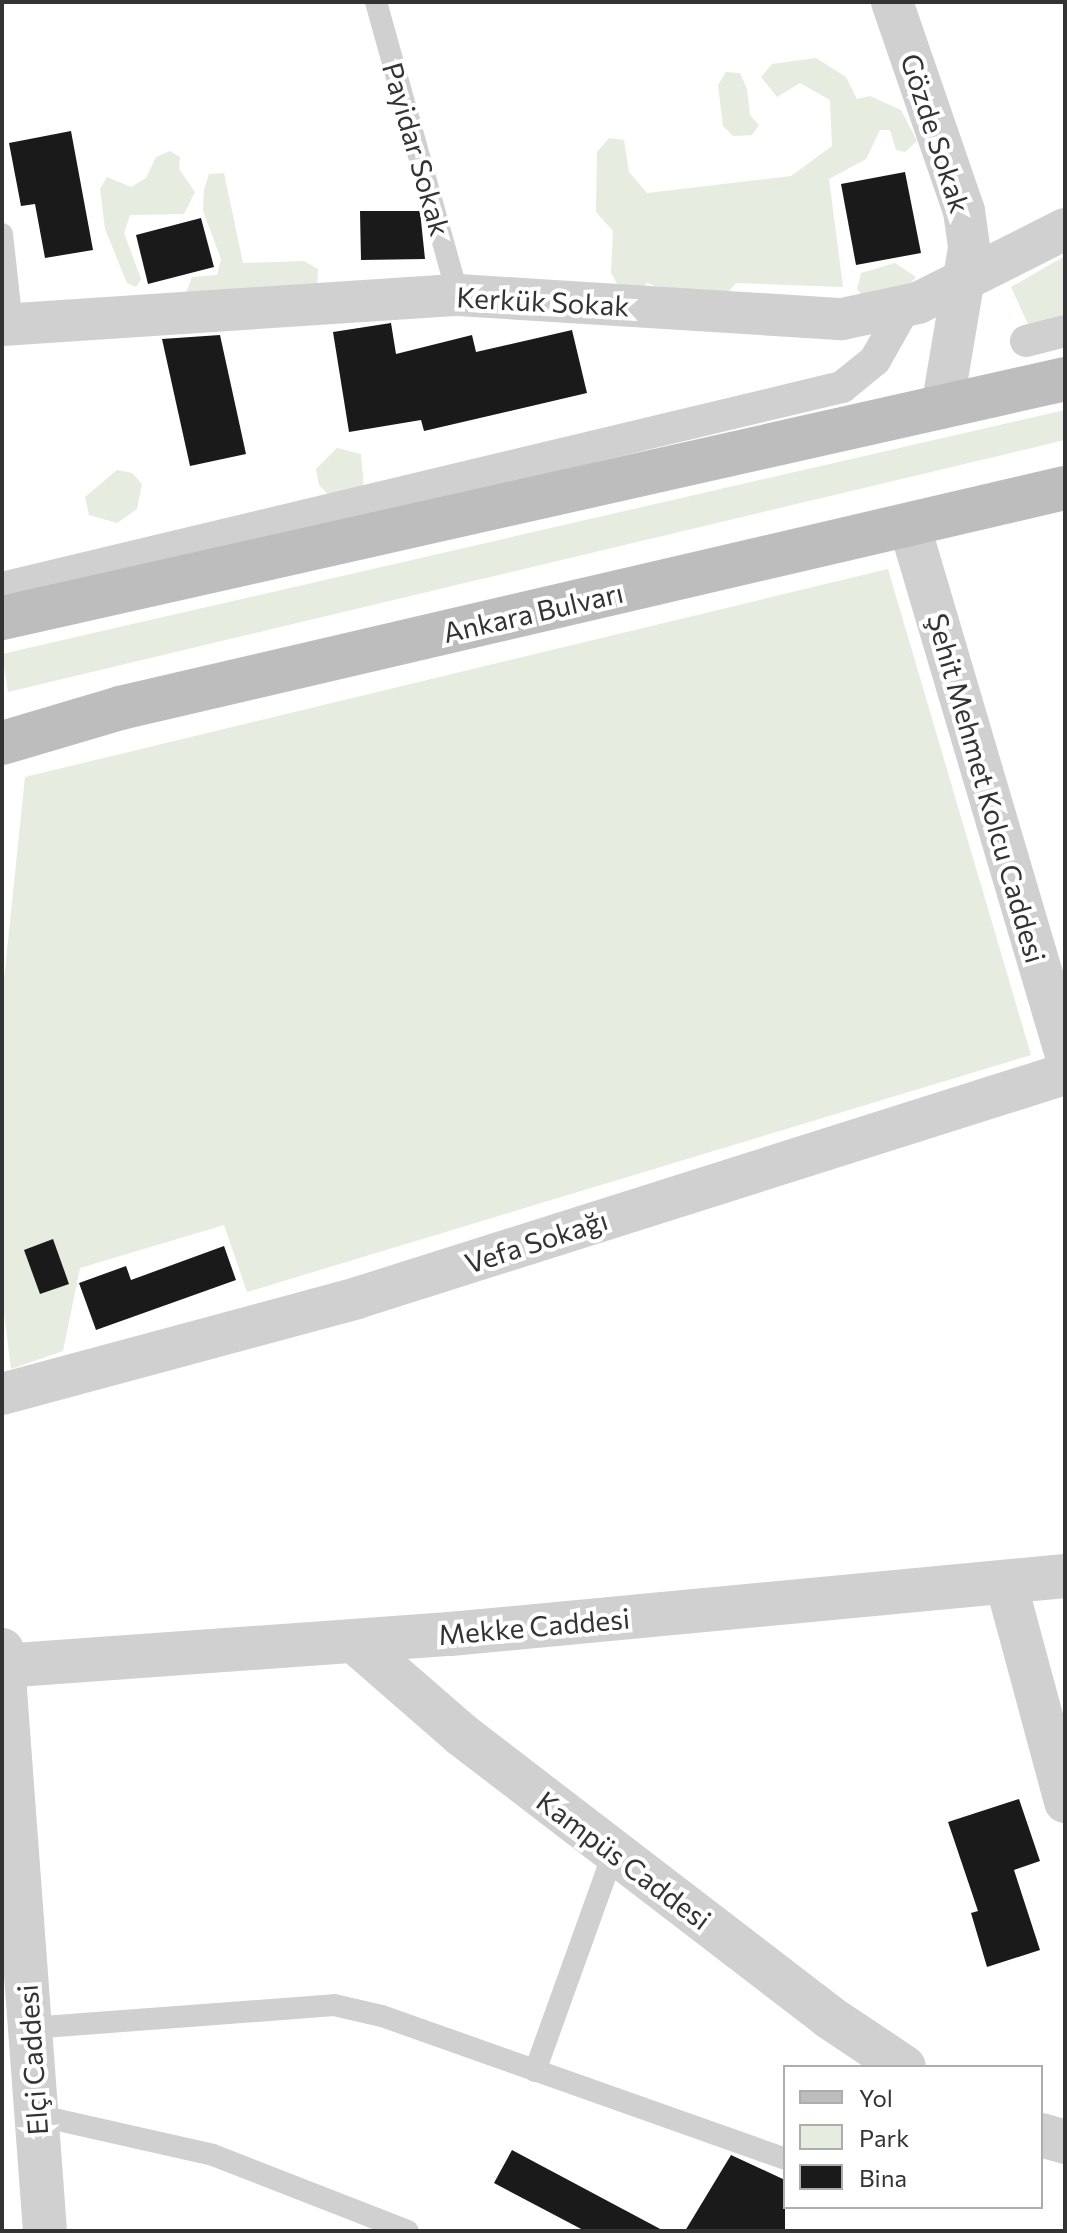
<!DOCTYPE html>
<html>
<head>
<meta charset="utf-8">
<style>
	body { margin:0 }
	#map { position:relative; width:1067px; height:2233px; overflow:hidden; background:#fff; font-family:Commissioner,sans-serif }
	div>[style] { position:absolute }
	[style*='--x'] { left:calc(var(--x)*1px); top:calc(var(--y)*1px); width:calc(var(--w)*1px); rotate:calc(var(--a)*1deg) }
	.green>* { inset:0; background:#e6ecdf }
	.building>* { inset:0; background:#1a1a1a }
	.service>* { height:22px; margin:-11px; padding:0 11px; transform-origin:11px; border-radius:11px; background:#d0d0d0 }
	.pedestrian>* { height:32px; margin:-16px; padding:0 16px; transform-origin:16px; border-radius:16px; background:#d0d0d0 }
	.minor>* { height:42px; margin:-21px; padding:0 21px; transform-origin:21px; border-radius:21px; background:#d0d0d0 }
	.tertiary>* { height:44px; margin:-22px; padding:0 22px; transform-origin:22px; border-radius:22px; background:#d0d0d0 }
	.secondary>* { height:44px; margin:-22px; padding:0 22px; transform-origin:22px; border-radius:22px; background:#bdbdbd }
	span { translate:-50% -50%; white-space:nowrap; text-align:center; line-height:1.15; -webkit-text-stroke:8px #fff; paint-order:stroke }
	.street-label { font-size:28px; color:#333 }
	.frame { position:absolute; inset:0; border:4px solid #333; pointer-events:none }
	.legend { position:absolute; left:783px; top:2065px; width:260px; height:144px; box-sizing:border-box; background:#fff; border:2px solid #adadad; margin:0; padding:10px 14px; list-style:none; font-size:24px; color:#333 }
	.legend li { display:flex; align-items:center; gap:16px; height:40px }
	.legend b { width:40px; border:2px solid #adadad }
</style>
</head>
<body>
<div id="map">
	<div class="green">
		<div style="clip-path:polygon(816px 58px,846px 77px,857px 99px,870px 96px,901px 110px,917px 141px,905px 152px,896px 150px,890px 130px,880px 130px,866px 159px,829px 179px,843px 287px,736px 283px,727px 293px,668px 291px,647px 283px,639px 293px,624px 296px,611px 273px,613px 231px,596px 212px,597px 152px,609px 138px,624px 140px,629px 172px,647px 193px,791px 176px,832px 146px,830px 100px,800px 83px,777px 97px,761px 77px,772px 64px)"></div>
		<div style="clip-path:polygon(726px 72px,740px 73px,747px 89px,750px 115px,759px 125px,752px 135px,733px 136px,723px 126px,718px 85px)"></div>
		<div style="clip-path:polygon(170px 151px,180px 157px,179px 169px,195px 192px,184px 214px,130px 215px,124px 233px,141px 279px,136px 287px,127px 283px,105px 229px,100px 189px,107px 177px,131px 187px,146px 178px,156px 157px)"></div>
		<div style="clip-path:polygon(224px 173px,243px 263px,304px 261px,318px 269px,317px 289px,186px 293px,192px 277px,217px 275px,221px 259px,203px 211px,204px 190px,209px 174px)"></div>
		<div style="clip-path:polygon(1065px 256px,1065px 315px,1028px 324px,1011px 287px)"></div>
		<div style="clip-path:polygon(895px 263px,916px 277px,902px 294px,867px 301px,857px 289px,861px 273px)"></div>
		<div style="clip-path:polygon(1065px 410px,1065px 440px,8px 692px,2px 654px)"></div>
		<div style="clip-path:polygon(337px 448px,361px 454px,364px 490px,328px 494px,319px 485px,316px 469px)"></div>
		<div style="clip-path:polygon(117px 470px,132px 473px,142px 484px,137px 509px,117px 523px,89px 515px,85px 497px)"></div>
		<div style="clip-path:polygon(888px 569px,1031px 1055px,247px 1292px,224px 1225px,80px 1268px,63px 1351px,11px 1369px,2px 1297px,2px 999px,25px 777px)"></div>
	</div>
	<div class="building">
		<div style="clip-path:polygon(71px 131px,93px 250px,45px 258px,35px 204px,21px 206px,9px 143px)"></div>
		<div style="clip-path:polygon(905px 172px,921px 253px,856px 265px,841px 184px)"></div>
		<div style="clip-path:polygon(360px 211px,420px 211px,425px 259px,361px 260px)"></div>
		<div style="clip-path:polygon(201px 218px,214px 267px,148px 284px,136px 235px)"></div>
		<div style="clip-path:polygon(391px 323px,396px 354px,472px 335px,476px 352px,572px 330px,587px 393px,424px 431px,421px 420px,349px 432px,333px 332px)"></div>
		<div style="clip-path:polygon(220px 335px,246px 454px,190px 466px,162px 339px)"></div>
		<div style="clip-path:polygon(53px 1239px,69px 1284px,40px 1294px,24px 1250px)"></div>
		<div style="clip-path:polygon(224px 1246px,236px 1280px,96px 1330px,79px 1283px,126px 1266px,131px 1280px)"></div>
		<div style="clip-path:polygon(1019px 1799px,1040px 1861px,1014px 1870px,1040px 1950px,987px 1967px,971px 1913px,978px 1911px,948px 1822px)"></div>
		<div style="clip-path:polygon(512px 2150px,664px 2231px,585px 2231px,494px 2183px)"></div>
		<div style="clip-path:polygon(731px 2155px,785px 2180px,785px 2231px,685px 2231px)"></div>
	</div>
	<div class="service">
		<div style="--x:376;--y:2;--w:304;--a:74.4"></div>
		<div style="--x:2;--y:234;--w:91;--a:83.7"></div>
		<div style="--x:30;--y:2028;--w:305;--a:-4.3"></div>
		<div style="--x:334;--y:2005;--w:49;--a:12.9"></div>
		<div style="--x:382;--y:2016;--w:428;--a:19.5"></div>
		<div style="--x:535;--y:2071;--w:233;--a:-70.2"></div>
		<div style="--x:36;--y:2115;--w:181;--a:12.7"></div>
		<div style="--x:213;--y:2155;--w:209;--a:21.3"></div>
	</div>
	<div class="pedestrian">
		<div style="--x:1026;--y:341;--w:40;--a:-14.4"></div>
		<div style="--x:2;--y:588;--w:864;--a:-13.46"></div>
		<div style="--x:842;--y:387;--w:43;--a:-39.3"></div>
		<div style="--x:875;--y:360;--w:59;--a:-60.4"></div>
	</div>
	<div class="minor">
		<div style="--x:892;--y:2;--w:221;--a:71"></div>
		<div style="--x:964;--y:211;--w:37;--a:82"></div>
		<div style="--x:969;--y:248;--w:162;--a:99.6"></div>
		<div style="--x:2;--y:325;--w:457;--a:-3.8"></div>
		<div style="--x:458;--y:295;--w:385;--a:3.6"></div>
		<div style="--x:842;--y:319;--w:78;--a:-11.9"></div>
		<div style="--x:918;--y:303;--w:165;--a:-26.7"></div>
		<div style="--x:909;--y:524;--w:551;--a:73.54"></div>
		<div style="--x:2;--y:1394;--w:368;--a:-15.1"></div>
		<div style="--x:357;--y:1298;--w:743;--a:-17.56"></div>
		<div style="--x:1006;--y:1583;--w:227;--a:74.9"></div>
	</div>
	<div class="tertiary">
		<div style="--x:354;--y:1641;--w:143;--a:41"></div>
		<div style="--x:462;--y:1735;--w:463;--a:37.5"></div>
		<div style="--x:829;--y:2017;--w:90;--a:33.7"></div>
		<div style="--x:2;--y:1650;--w:583;--a:85.77"></div>
		<div style="--x:2;--y:1666;--w:449;--a:-4.1"></div>
		<div style="--x:450;--y:1634;--w:618;--a:-5.39"></div>
		<div style="--x:1041;--y:2135;--w:25;--a:16"></div>
	</div>
	<div class="secondary">
		<div style="--x:2;--y:618;--w:1090;--a:-12.67"></div>
		<div style="--x:2;--y:743;--w:123;--a:-16.5"></div>
		<div style="--x:120;--y:708;--w:970;--a:-13.11"></div>
	</div>
	<div class="street-label">
		<span style="left:936px;top:133px;rotate:72deg">Gözde Sokak</span>
		<span style="left:417px;top:149px;rotate:74deg">Payidar Sokak</span>
		<span style="left:543px;top:301px;rotate:3deg">Kerkük Sokak</span>
		<span style="left:533px;top:612px;rotate:-13deg">Ankara Bulvarı</span>
		<span style="left:987px;top:788px;rotate:74deg">Şehit Mehmet Kolcu Caddesi</span>
		<span style="left:536px;top:1241px;rotate:-18deg">Vefa Sokağı</span>
		<span style="left:534px;top:1626px;rotate:-5deg">Mekke Caddesi</span>
		<span style="left:624px;top:1860px;rotate:37deg">Kampüs Caddesi</span>
		<span style="left:32px;top:2060px;rotate:-94deg">Elçi Caddesi</span>
	</div>
	<div class="frame"></div>
	<ul class="legend">
	<li><b style="height:10px;background:#bdbdbd"></b>Yol</li>
	<li><b style="height:22px;background:#e6ecdf"></b>Park</li>
	<li><b style="height:22px;background:#1a1a1a"></b>Bina</li>
	</ul>
</div>
</body>
</html>
